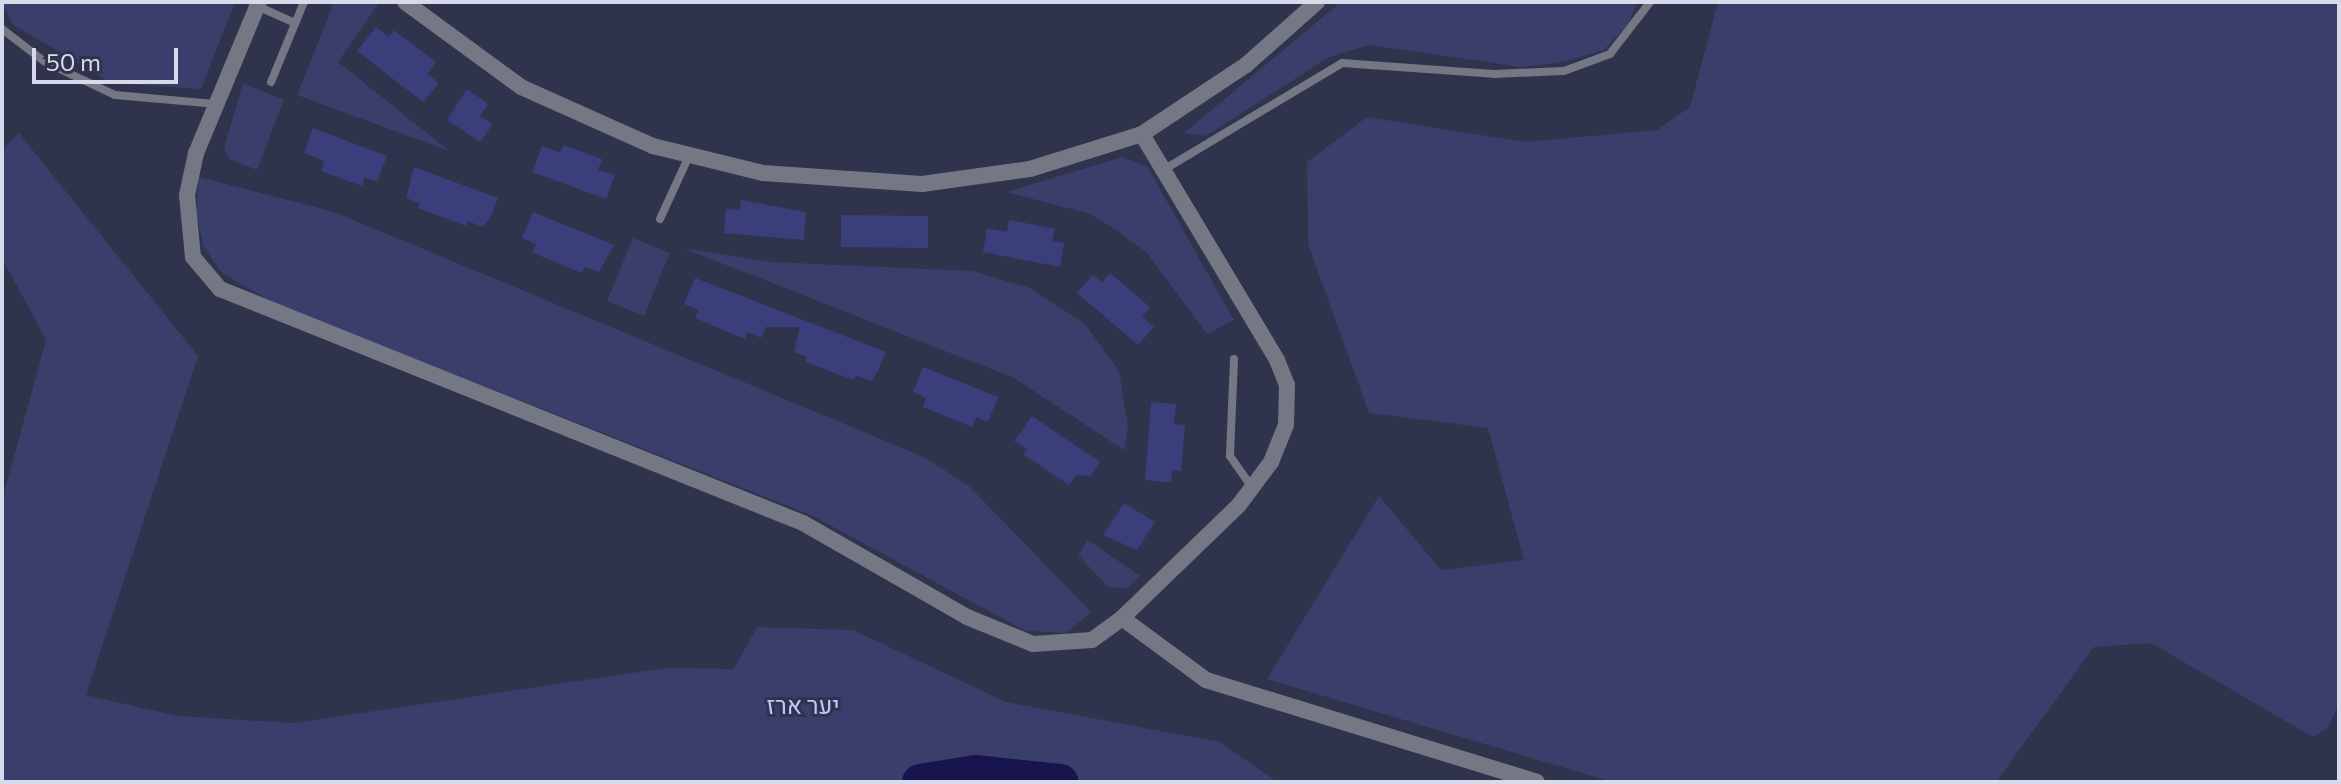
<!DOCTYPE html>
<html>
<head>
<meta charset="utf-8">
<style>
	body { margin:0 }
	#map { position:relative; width:2341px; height:784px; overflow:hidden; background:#30334c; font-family:Commissioner,Heebo,sans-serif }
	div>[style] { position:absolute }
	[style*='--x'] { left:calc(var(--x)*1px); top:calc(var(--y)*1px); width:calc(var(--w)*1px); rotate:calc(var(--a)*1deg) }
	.green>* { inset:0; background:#3a3e6b }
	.river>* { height:36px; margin:-18px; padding:0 18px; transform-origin:18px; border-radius:18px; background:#18144e }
	.building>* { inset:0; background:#3a3e7b }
	.lane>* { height:8px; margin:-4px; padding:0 4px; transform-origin:4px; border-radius:4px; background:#747784 }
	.street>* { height:16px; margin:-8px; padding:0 8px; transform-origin:8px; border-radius:8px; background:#747784 }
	span { translate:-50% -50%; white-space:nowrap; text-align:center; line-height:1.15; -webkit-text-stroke:6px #30334c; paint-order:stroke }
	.park-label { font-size:24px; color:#bec6fe }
	.frame { position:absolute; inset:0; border:4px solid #d7daea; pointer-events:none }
	.scale { position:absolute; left:32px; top:48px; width:146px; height:36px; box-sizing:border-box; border:4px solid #d7daea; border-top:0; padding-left:10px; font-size:24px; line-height:28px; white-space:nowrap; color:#d7daea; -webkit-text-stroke:6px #30334c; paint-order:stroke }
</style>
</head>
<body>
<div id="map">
	<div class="green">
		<div style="clip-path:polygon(2px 2px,235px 2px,201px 89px,111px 83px,12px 24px)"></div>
		<div style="clip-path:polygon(334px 2px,379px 3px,338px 62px,449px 151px,297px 95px)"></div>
		<div style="clip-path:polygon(1341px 2px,1637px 2px,1628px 24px,1604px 50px,1564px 62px,1521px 67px,1369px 45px,1329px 57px,1206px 136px,1184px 133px)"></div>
		<div style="clip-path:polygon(1718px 2px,2339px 2px,2339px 704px,2327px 729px,2313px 737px,2151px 643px,2094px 647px,1996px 782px,1612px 782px,1267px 679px,1379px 496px,1441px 570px,1524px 560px,1488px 428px,1369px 413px,1308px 244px,1307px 162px,1367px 117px,1525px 142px,1657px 130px,1690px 107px)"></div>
		<div style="clip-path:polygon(243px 83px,284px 100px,257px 170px,229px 159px,224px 148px)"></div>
		<div style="clip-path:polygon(19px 133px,198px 356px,86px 695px,177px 716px,294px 723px,666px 668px,734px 669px,757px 627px,853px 630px,1006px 702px,1220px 742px,1277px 782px,2px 782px,2px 500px,46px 340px,2px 258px,2px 150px)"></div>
		<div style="clip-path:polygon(1122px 157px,1147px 166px,1234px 320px,1207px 334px,1147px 253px,1118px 231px,1090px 214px,1007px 192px)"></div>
		<div style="clip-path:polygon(199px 177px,334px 212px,924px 457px,969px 486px,1091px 612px,1066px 633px,1026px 631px,813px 516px,270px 301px,222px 273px,204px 247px,196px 214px)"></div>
		<div style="clip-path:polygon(633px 238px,670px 253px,644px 316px,607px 301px)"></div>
		<div style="clip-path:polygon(683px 248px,772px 262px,973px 271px,1030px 288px,1085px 324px,1119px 371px,1128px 426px,1124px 450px,1014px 378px)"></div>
		<div style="clip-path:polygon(1088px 540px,1140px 576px,1127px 588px,1108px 587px,1078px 555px)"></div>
	</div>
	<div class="river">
		<div style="--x:920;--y:782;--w:56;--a:-9.3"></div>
		<div style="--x:975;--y:773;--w:86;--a:6"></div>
	</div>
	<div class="building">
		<div style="clip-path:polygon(376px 27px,389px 37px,394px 30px,436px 62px,427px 74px,439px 83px,423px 102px,357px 51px)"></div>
		<div style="clip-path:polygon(467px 89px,488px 104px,480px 116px,493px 124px,480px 142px,447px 120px)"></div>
		<div style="clip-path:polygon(313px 128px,387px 156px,377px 182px,365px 177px,362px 186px,321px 171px,324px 161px,304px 153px)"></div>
		<div style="clip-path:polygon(563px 145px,602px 159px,598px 170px,615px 175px,606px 199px,532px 172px,542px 146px,560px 153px)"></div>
		<div style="clip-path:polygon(414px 167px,498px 198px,491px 217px,483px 227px,468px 221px,466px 226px,418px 208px,419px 203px,406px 198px)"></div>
		<div style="clip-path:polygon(741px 200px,806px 212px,804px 240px,724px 233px,726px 209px,740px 210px)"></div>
		<div style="clip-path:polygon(533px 212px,614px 245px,599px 272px,585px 267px,582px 273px,533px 253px,536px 244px,522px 238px)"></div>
		<div style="clip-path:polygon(841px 215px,928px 216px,928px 248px,841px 247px)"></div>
		<div style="clip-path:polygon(1009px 220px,1055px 229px,1052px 241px,1064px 243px,1060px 267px,983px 252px,987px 228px,1007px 232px)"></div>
		<div style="clip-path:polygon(1110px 273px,1150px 307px,1142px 317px,1154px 327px,1138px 345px,1077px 293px,1093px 275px,1102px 282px)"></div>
		<div style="clip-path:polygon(695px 278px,886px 352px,878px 371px,871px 381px,856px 375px,854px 380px,805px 362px,807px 357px,794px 352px,800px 327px,766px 327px,761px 338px,747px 332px,745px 339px,695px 318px,699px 310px,684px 304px)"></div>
		<div style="clip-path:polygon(923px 367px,998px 397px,988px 422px,976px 417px,972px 427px,923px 407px,926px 398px,913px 392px)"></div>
		<div style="clip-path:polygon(1151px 402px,1176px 404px,1174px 424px,1185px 425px,1181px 471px,1172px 470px,1171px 483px,1145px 480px)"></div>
		<div style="clip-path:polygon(1032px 416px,1100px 462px,1091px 476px,1076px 475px,1069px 485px,1023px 454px,1027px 449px,1014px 441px)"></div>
		<div style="clip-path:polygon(1124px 503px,1155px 522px,1137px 550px,1103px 535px)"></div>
	</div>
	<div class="lane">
		<div style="--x:257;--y:6;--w:42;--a:24.1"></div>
		<div style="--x:2;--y:29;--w:54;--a:37.5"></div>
		<div style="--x:45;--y:62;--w:77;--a:25.2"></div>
		<div style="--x:115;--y:95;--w:100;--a:5.1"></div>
		<div style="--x:271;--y:82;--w:87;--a:-67.6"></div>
		<div style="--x:1165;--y:169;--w:206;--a:-30.9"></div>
		<div style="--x:1342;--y:63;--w:152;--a:4.1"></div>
		<div style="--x:1494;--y:74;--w:70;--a:-2.5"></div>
		<div style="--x:1564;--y:71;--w:49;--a:-20.3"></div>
		<div style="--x:1610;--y:54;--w:66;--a:-52.4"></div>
		<div style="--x:660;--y:219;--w:69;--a:-65.3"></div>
		<div style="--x:1234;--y:359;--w:97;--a:92.4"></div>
		<div style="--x:1230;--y:456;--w:38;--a:55"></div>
	</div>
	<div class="street">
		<div style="--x:259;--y:2;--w:164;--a:112.6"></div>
		<div style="--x:196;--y:153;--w:43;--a:102.1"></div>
		<div style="--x:187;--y:195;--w:62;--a:84.5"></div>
		<div style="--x:193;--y:257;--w:42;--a:49.8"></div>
		<div style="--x:220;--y:289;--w:628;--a:21.87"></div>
		<div style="--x:803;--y:523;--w:189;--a:29.8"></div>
		<div style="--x:967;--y:617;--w:71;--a:22.2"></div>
		<div style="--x:1033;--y:644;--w:59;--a:-3.9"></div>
		<div style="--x:1092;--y:640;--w:37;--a:-36"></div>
		<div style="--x:1122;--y:618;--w:163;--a:-44"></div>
		<div style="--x:1239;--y:505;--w:54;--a:-53.3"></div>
		<div style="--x:1271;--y:462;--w:40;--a:-68"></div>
		<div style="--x:1286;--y:425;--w:40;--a:-88.6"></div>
		<div style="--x:1287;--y:385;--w:27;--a:-112"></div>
		<div style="--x:1277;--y:360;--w:263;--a:-120.9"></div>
		<div style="--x:405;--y:2;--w:144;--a:36.2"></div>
		<div style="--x:521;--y:87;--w:145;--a:24.1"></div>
		<div style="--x:653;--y:146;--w:113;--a:13.8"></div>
		<div style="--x:763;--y:173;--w:159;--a:4"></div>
		<div style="--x:922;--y:184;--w:109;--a:-7.9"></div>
		<div style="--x:1030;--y:169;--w:117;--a:-17.4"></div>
		<div style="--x:1142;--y:134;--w:125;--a:-33.6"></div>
		<div style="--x:1246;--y:65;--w:95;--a:-41.6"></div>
		<div style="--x:1122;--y:618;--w:104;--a:36.4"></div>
		<div style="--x:1206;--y:680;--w:346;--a:17.1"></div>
	</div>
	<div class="park-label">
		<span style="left:803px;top:705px">יער ארז</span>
	</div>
	<div class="frame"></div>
	<div class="scale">50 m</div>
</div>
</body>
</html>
